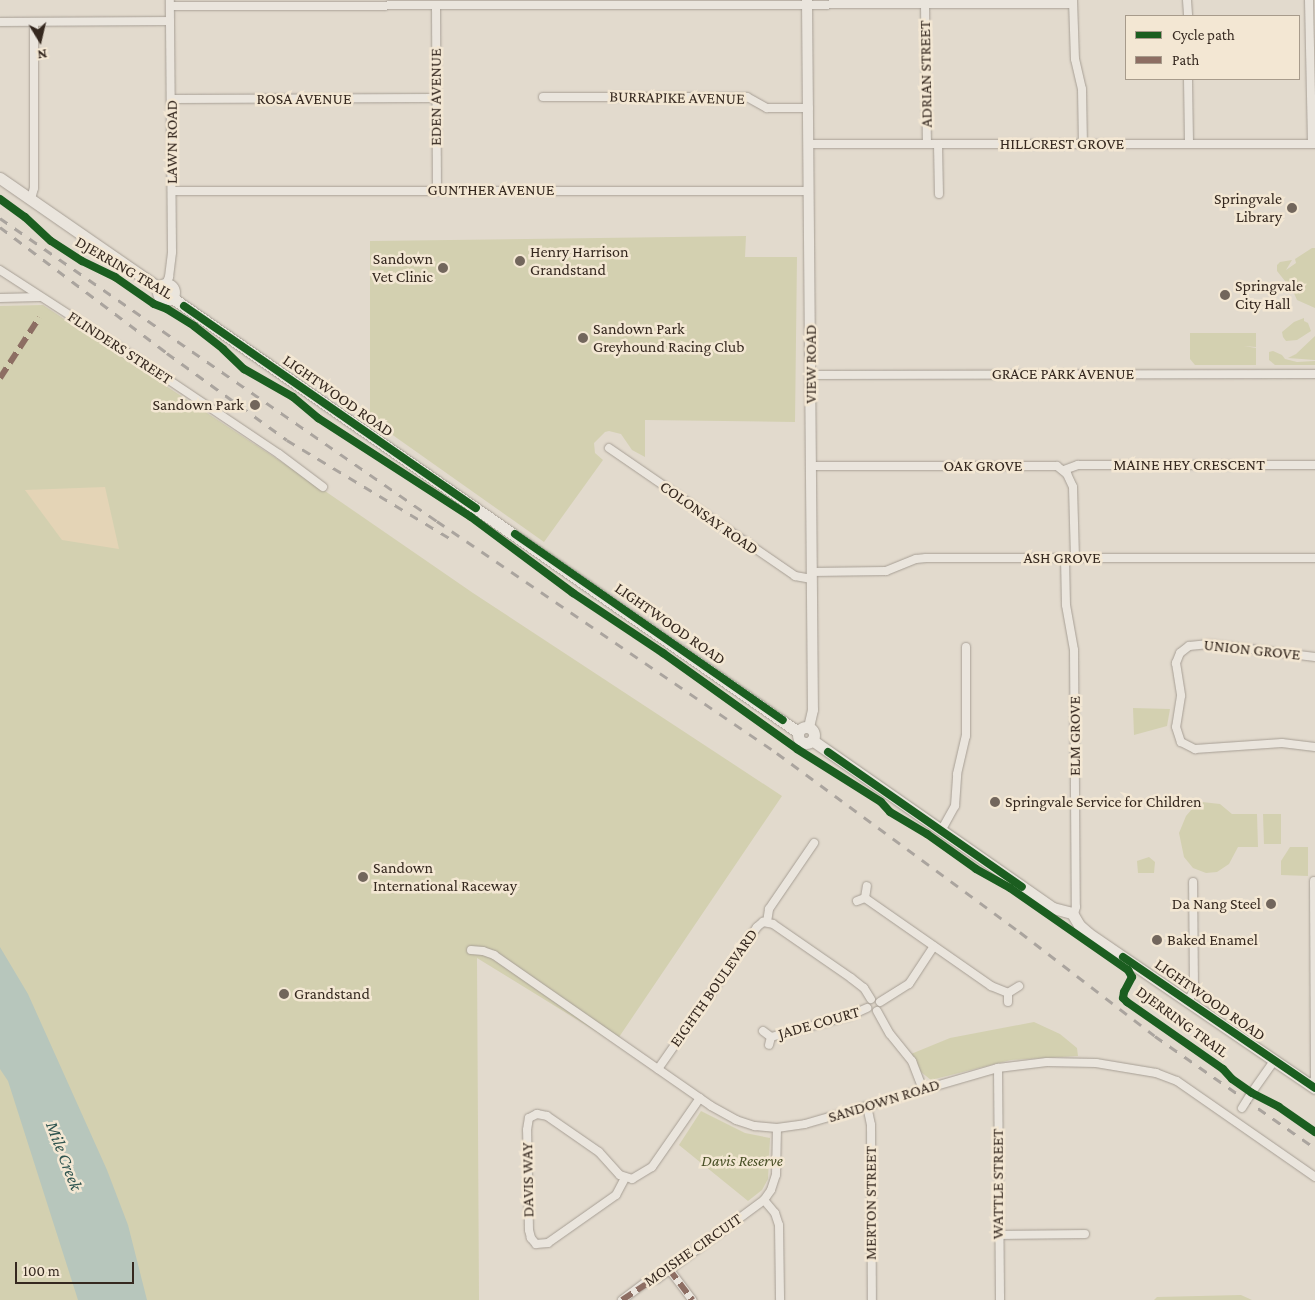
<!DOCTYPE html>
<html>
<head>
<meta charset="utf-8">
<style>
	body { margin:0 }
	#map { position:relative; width:1315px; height:1300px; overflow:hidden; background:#e2dacd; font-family:"Crimson Pro",serif }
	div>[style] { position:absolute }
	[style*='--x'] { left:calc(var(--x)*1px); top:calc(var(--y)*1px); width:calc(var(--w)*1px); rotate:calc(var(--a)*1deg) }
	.green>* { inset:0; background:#d3d0b0 }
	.sand>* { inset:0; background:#e4d4b6 }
	.water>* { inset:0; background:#b7c6bc }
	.roads { filter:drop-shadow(0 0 1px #a79f95) drop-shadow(0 0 1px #a79f95) }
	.minor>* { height:8px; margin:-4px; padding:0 4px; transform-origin:4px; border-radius:4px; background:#eae5dd }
	.tertiary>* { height:10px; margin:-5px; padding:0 5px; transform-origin:5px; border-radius:5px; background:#eae5dd }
	.secondary>* { height:11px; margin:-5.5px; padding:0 5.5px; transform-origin:5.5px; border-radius:5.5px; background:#eae5dd }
	.secondary>.ring { margin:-5.5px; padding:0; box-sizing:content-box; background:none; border:11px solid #eae5dd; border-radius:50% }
	.rail>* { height:2.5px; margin-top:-1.25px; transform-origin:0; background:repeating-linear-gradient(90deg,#aaa49e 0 9px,transparent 0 18px) }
	.bridges { filter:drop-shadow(0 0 1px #a79f95) drop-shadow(0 0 1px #a79f95) }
	.minor-bridge>* { height:8px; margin:-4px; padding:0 4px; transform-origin:4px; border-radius:4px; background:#eae5dd }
	.quiet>* { height:6px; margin-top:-3px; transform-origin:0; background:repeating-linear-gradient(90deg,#8d6e63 0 12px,transparent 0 18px) }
	.cycleway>* { height:8px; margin:-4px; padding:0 4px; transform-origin:4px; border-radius:4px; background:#1b5e20 }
	.dots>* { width:14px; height:14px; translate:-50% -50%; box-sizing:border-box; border:2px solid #f3e7d3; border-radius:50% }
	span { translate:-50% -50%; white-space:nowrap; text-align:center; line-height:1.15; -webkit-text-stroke:5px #f3e7d3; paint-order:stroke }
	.street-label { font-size:16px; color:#35281f }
	.poi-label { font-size:16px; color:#35281f }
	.right { translate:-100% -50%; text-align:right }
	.left { translate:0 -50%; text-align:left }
	.park-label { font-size:16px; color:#495026; font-style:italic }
	.water-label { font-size:18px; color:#2f544f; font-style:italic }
	.legend { position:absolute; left:1125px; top:15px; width:175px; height:65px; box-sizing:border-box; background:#f3e7d3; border:1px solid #a79b8b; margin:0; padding:6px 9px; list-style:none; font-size:15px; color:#35281f }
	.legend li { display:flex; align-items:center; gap:10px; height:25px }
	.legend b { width:25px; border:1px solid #a79b8b }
	.north { position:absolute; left:15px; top:15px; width:50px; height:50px; -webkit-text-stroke:4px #f3e7d3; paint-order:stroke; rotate:171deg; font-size:14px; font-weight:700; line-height:20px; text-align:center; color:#35281f }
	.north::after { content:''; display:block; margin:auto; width:18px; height:22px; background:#35281f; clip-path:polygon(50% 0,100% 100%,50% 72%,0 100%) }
	.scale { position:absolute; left:15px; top:1262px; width:119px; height:22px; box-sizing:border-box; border:2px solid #35281f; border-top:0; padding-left:6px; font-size:15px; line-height:18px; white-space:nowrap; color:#35281f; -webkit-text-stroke:4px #f3e7d3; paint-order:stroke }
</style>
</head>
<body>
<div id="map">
	<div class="green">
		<div style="clip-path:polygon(746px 236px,745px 257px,797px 257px,795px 422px,645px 420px,645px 457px,632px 450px,621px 434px,609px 431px,605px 432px,594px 443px,595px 453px,603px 460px,544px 542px,370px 419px,370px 241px)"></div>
		<div style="clip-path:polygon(1312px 248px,1315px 248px,1315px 308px,1297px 300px,1293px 291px,1277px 271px,1277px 265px,1280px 262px,1292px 260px,1286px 270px,1296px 263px,1295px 259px)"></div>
		<div style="clip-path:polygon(43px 305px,309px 480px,473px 593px,782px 796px,615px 1043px,477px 958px,479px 1300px,0 1300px,0 306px)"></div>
		<div style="clip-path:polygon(1304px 318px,1304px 321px,1308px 323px,1311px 331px,1297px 340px,1286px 341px,1283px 337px,1282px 332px,1294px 322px)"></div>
		<div style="clip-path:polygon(1190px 333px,1256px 333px,1256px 347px,1244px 346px,1256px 348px,1256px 365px,1195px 365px,1190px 359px)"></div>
		<div style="clip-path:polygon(1315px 336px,1315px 360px,1288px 358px,1296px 354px)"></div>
		<div style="clip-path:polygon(1273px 351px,1282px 355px,1285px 359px,1297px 362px,1315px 361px,1315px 365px,1275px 365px,1269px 360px,1269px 352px)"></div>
		<div style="clip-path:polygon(1133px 708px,1170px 709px,1167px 726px,1134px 735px)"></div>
		<div style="clip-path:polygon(1202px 802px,1220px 804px,1232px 814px,1257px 814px,1258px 847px,1238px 847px,1229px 864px,1217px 872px,1206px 873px,1193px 868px,1184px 857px,1179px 833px,1186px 816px,1192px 809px)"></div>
		<div style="clip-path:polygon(1263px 814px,1281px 814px,1281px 844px,1264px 844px)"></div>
		<div style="clip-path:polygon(1290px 847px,1308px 847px,1308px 876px,1281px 875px,1281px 861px)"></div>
		<div style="clip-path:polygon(1149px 857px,1155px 862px,1154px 873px,1138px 873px,1137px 861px)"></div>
		<div style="clip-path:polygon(1034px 1022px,1060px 1034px,1077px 1048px,1078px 1056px,1011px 1060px,931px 1080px,921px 1072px,911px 1054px,950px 1038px)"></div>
		<div style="clip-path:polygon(701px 1111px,745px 1133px,770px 1138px,768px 1179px,762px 1190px,748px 1201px,679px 1145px)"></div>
		<div style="clip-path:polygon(1241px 1295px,1252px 1300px,1154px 1300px,1157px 1297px)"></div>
	</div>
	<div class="sand">
		<div style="clip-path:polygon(105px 487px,119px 549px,62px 540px,25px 490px)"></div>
	</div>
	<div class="water">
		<div style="clip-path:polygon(0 947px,28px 994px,107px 1170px,128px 1225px,147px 1300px,78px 1300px,8px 1081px,0 1069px)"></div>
	</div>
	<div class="roads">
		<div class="minor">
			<div style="--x:1073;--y:0;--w:59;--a:88.1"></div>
			<div style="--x:1075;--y:59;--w:31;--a:77"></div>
			<div style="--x:1082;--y:89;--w:55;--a:89"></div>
			<div style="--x:1187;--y:0;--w:16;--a:86"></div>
			<div style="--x:1309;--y:0;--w:144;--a:88.8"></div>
			<div style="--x:436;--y:5;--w:184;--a:89.7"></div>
			<div style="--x:925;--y:5;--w:139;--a:89.2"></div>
			<div style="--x:170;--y:6;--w:903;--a:-0.13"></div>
			<div style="--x:0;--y:22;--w:170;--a:-0.3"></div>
			<div style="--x:1188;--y:79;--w:65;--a:89.1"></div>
			<div style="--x:543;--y:97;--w:204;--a:0"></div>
			<div style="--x:747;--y:97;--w:23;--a:29"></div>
			<div style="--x:767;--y:108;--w:42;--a:0"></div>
			<div style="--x:172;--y:99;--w:263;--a:-0.2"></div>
			<div style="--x:809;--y:144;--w:506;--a:0"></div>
			<div style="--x:938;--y:144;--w:50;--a:88.9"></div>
			<div style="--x:172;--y:191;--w:637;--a:0"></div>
			<div style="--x:31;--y:199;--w:11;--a:-75"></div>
			<div style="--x:34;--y:188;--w:166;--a:-90"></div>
			<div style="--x:0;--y:270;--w:169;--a:32.9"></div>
			<div style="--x:142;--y:362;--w:165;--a:33.9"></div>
			<div style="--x:279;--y:454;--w:55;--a:36.9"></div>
			<div style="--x:166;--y:284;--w:8;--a:-67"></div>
			<div style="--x:169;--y:277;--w:25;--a:-83"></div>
			<div style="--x:172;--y:252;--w:252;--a:-90.5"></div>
			<div style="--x:0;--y:298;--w:40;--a:-1.4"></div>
			<div style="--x:812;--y:375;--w:503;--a:-0.11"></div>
			<div style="--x:609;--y:448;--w:226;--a:34.5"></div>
			<div style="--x:795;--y:576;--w:17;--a:10"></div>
			<div style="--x:812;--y:466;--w:245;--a:0"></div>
			<div style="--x:1057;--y:466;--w:13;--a:39"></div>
			<div style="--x:1067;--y:474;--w:14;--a:65"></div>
			<div style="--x:1073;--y:487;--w:71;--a:88.4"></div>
			<div style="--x:1064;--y:470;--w:15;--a:-20"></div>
			<div style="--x:1078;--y:465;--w:237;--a:0"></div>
			<div style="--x:1065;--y:558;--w:47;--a:88.8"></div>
			<div style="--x:1066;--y:605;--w:46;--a:79.9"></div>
			<div style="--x:1074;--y:650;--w:257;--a:89.6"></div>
			<div style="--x:1076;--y:907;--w:7;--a:106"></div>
			<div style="--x:812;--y:572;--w:74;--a:-0.8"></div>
			<div style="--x:886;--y:571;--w:32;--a:-22"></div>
			<div style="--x:916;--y:559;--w:10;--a:-6"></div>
			<div style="--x:926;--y:558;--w:389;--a:0"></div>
			<div style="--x:1315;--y:657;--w:107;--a:-173"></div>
			<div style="--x:1209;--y:644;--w:20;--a:174"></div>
			<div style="--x:1189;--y:646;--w:11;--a:142"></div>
			<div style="--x:1180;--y:653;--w:11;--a:112"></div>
			<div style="--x:1176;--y:663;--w:33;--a:81"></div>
			<div style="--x:1181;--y:696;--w:31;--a:99"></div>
			<div style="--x:1176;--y:727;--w:16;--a:72"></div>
			<div style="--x:1181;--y:742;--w:16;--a:27"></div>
			<div style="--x:1195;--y:749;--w:87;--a:-3.9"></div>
			<div style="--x:1282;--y:743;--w:33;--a:7"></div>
			<div style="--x:941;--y:831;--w:29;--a:-61"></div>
			<div style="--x:955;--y:806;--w:32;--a:-86"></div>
			<div style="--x:957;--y:774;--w:39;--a:-77"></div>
			<div style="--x:966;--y:736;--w:89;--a:-90"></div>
			<div style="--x:865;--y:898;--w:154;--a:34.9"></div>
			<div style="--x:991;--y:986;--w:18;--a:22"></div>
			<div style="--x:857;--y:901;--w:9;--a:-21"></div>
			<div style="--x:865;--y:898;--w:12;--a:-81"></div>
			<div style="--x:767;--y:922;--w:13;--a:-81"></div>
			<div style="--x:769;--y:909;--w:80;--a:-55.7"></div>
			<div style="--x:471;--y:950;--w:12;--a:5"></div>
			<div style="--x:483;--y:951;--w:12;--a:20"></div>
			<div style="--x:494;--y:955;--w:264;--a:34.8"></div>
			<div style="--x:711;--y:1106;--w:29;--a:29"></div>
			<div style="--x:736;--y:1120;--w:20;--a:18"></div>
			<div style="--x:755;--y:1126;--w:22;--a:5"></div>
			<div style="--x:777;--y:1128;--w:28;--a:-8"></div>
			<div style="--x:805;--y:1124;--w:201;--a:-16.2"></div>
			<div style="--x:998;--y:1068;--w:49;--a:-7"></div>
			<div style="--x:1047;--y:1062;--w:49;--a:1.2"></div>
			<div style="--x:1096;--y:1063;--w:61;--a:9.5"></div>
			<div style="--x:1156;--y:1073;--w:22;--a:21"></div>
			<div style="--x:1177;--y:1081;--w:168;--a:34.8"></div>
			<div style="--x:880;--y:1002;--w:34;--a:-32"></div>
			<div style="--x:909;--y:984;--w:45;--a:-56.7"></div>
			<div style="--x:1008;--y:1002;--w:9;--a:-90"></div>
			<div style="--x:1008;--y:993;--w:13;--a:-32"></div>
			<div style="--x:1188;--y:1002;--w:14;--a:-65"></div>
			<div style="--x:1194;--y:989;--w:107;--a:-90.5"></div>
			<div style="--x:877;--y:1011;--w:26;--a:61"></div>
			<div style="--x:890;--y:1034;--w:35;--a:51"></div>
			<div style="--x:912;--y:1061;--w:30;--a:69"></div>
			<div style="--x:763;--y:1031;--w:10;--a:37"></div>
			<div style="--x:771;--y:1037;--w:8;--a:104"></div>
			<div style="--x:771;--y:1037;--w:81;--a:-15.1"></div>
			<div style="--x:849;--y:1016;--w:20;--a:-24"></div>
			<div style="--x:998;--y:1068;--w:232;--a:89.5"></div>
			<div style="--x:658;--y:1069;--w:173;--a:-55.1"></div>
			<div style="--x:757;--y:927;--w:8;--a:-40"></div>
			<div style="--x:763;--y:922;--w:10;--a:11"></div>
			<div style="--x:773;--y:924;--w:95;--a:34.7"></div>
			<div style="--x:851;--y:978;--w:16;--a:38"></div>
			<div style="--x:864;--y:988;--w:13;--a:58"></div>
			<div style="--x:1310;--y:1085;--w:8;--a:-50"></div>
			<div style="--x:1315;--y:1079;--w:7;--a:-90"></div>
			<div style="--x:1315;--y:1072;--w:191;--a:-90.3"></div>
			<div style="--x:1250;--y:1095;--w:42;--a:-54.8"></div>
			<div style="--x:867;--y:1106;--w:19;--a:78"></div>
			<div style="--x:871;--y:1125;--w:175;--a:89.7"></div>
			<div style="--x:625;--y:1178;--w:19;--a:118"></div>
			<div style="--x:616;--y:1195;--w:83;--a:144.8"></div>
			<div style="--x:548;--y:1243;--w:12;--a:175"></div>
			<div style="--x:536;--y:1244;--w:8;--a:-130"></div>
			<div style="--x:531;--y:1238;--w:8;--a:-104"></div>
			<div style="--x:529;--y:1230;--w:100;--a:-91.1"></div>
			<div style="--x:527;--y:1130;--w:12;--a:-81"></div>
			<div style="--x:529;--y:1118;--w:9;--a:-27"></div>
			<div style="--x:537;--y:1114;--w:10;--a:11"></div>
			<div style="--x:547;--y:1116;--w:63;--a:34.7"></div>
			<div style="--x:599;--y:1152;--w:31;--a:48"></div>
			<div style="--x:620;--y:1175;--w:13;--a:18"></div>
			<div style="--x:632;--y:1179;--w:23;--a:-31"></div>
			<div style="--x:652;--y:1167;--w:84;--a:-55.2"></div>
			<div style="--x:764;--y:1200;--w:17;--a:50"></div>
			<div style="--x:775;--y:1213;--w:13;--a:72"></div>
			<div style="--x:779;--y:1225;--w:75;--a:89.2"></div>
			<div style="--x:999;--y:1235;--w:86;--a:-0.7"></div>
			<div style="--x:669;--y:1269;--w:39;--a:53"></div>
			<div style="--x:622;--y:1300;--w:30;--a:-37"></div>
			<div style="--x:646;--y:1282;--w:11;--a:-15"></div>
			<div style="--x:657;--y:1279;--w:133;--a:-36.4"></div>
			<div style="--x:764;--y:1200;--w:12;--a:-55"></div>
			<div style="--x:771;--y:1190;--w:16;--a:-72"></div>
			<div style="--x:776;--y:1175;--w:47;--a:-88.8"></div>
		</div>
		<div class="tertiary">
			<div style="--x:807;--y:0;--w:710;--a:89.52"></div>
			<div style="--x:813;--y:710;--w:17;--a:103"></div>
		</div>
		<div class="secondary">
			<div style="--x:0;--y:178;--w:193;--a:34.7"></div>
			<div class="ring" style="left:158px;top:284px;width:5px;height:5px"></div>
			<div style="--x:171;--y:297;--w:763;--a:34.75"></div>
			<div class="ring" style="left:798px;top:727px;width:5px;height:5px"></div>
			<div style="--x:812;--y:740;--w:294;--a:34.9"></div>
			<div style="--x:1053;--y:908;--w:20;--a:15"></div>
			<div style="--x:1072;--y:913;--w:14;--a:60"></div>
			<div style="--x:1079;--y:925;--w:13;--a:42"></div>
			<div style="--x:1089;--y:934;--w:273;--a:34.3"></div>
		</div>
	</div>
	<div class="rail">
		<div style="--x:0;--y:218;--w:532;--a:34.74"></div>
		<div style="--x:437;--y:521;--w:412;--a:34.3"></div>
		<div style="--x:777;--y:753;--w:302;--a:36.4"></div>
		<div style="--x:1020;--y:932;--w:170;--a:37.6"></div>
		<div style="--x:1155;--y:1036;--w:195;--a:35"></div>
		<div style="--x:0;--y:227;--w:209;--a:37"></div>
		<div style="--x:167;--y:353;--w:148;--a:35.9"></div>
		<div style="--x:287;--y:440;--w:197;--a:31.1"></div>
	</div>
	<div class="bridges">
		<div class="minor-bridge">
			<div style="--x:1242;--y:1108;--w:15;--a:-58"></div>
		</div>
	</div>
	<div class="quiet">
		<div style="--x:0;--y:378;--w:72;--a:-57"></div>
		<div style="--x:669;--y:1269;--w:39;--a:53"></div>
		<div style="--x:622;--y:1300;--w:49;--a:-33.4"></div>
	</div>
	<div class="cycleway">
		<div style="--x:0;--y:199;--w:31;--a:36"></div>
		<div style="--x:25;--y:217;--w:35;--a:43"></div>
		<div style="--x:51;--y:241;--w:37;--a:33"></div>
		<div style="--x:82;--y:261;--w:37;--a:26"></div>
		<div style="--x:115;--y:277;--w:47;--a:34.7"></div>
		<div style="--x:154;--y:304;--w:14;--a:21"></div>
		<div style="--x:167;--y:309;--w:32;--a:32"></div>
		<div style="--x:194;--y:326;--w:37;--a:38"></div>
		<div style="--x:223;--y:349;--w:29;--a:44"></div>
		<div style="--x:244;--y:369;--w:56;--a:29.7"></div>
		<div style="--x:293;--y:397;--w:33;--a:40"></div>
		<div style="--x:318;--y:418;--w:182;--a:32.9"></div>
		<div style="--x:471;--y:517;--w:127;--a:36.7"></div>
		<div style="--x:573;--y:593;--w:108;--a:33.7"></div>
		<div style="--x:663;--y:653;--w:165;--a:35.6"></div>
		<div style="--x:797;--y:749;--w:99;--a:32.2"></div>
		<div style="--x:881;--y:802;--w:13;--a:48"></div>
		<div style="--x:890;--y:812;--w:43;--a:30.7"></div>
		<div style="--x:927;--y:834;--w:60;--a:35.5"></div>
		<div style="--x:976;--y:869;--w:39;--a:29"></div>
		<div style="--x:1010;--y:888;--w:144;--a:34.8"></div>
		<div style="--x:1128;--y:970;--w:8;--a:60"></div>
		<div style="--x:1132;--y:977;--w:17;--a:118"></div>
		<div style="--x:1124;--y:992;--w:6;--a:99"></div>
		<div style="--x:1123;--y:998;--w:6;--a:45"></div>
		<div style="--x:1127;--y:1002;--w:117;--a:34.9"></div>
		<div style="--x:1223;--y:1069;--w:13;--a:48"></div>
		<div style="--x:1232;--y:1079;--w:24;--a:35"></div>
		<div style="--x:1252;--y:1093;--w:30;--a:27"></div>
		<div style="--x:1279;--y:1107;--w:44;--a:34.8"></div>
		<div style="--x:184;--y:306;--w:355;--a:34.7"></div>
		<div style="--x:515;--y:534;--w:326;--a:34.8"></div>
		<div style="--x:828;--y:752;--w:236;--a:34.8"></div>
		<div style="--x:1123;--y:957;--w:232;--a:34.3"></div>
	</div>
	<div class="dots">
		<div style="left:1292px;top:208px;background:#72665c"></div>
		<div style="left:520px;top:261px;background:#72665c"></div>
		<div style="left:443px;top:268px;background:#72665c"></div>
		<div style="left:1225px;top:295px;background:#72665c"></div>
		<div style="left:583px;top:338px;background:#72665c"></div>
		<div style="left:255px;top:405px;background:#72665c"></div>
		<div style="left:995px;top:802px;background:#72665c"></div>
		<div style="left:363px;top:877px;background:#72665c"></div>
		<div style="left:1271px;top:904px;background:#72665c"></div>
		<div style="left:1157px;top:940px;background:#72665c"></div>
		<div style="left:284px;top:994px;background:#72665c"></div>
	</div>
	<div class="street-label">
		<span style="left:926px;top:74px;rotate:-91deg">ADRIAN STREET</span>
		<span style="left:436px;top:97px;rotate:-90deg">EDEN AVENUE</span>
		<span style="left:677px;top:98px;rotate:1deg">BURRAPIKE AVENUE</span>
		<span style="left:304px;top:99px">ROSA AVENUE</span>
		<span style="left:172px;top:142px;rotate:-90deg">LAWN ROAD</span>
		<span style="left:1062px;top:144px">HILLCREST GROVE</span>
		<span style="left:491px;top:190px">GUNTHER AVENUE</span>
		<span style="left:124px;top:268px;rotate:30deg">DJERRING TRAIL</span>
		<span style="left:120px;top:348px;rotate:33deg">FLINDERS STREET</span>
		<span style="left:811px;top:364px;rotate:-90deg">VIEW ROAD</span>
		<span style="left:1063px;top:374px">GRACE PARK AVENUE</span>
		<span style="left:338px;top:396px;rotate:35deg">LIGHTWOOD ROAD</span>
		<span style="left:1189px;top:465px">MAINE HEY CRESCENT</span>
		<span style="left:983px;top:466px">OAK GROVE</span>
		<span style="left:709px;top:518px;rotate:35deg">COLONSAY ROAD</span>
		<span style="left:1062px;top:558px">ASH GROVE</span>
		<span style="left:670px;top:624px;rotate:35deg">LIGHTWOOD ROAD</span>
		<span style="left:1252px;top:650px;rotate:6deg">UNION GROVE</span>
		<span style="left:1075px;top:736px;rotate:-90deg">ELM GROVE</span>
		<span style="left:714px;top:988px;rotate:-55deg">EIGHTH BOULEVARD</span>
		<span style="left:1210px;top:1000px;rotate:35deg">LIGHTWOOD ROAD</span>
		<span style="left:1182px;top:1022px;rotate:36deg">DJERRING TRAIL</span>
		<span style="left:819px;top:1023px;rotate:-16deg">JADE COURT</span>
		<span style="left:884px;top:1101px;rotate:-17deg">SANDOWN ROAD</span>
		<span style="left:528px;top:1180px;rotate:-91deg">DAVIS WAY</span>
		<span style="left:998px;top:1184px;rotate:-90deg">WATTLE STREET</span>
		<span style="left:871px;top:1203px;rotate:-90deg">MERTON STREET</span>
		<span style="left:693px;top:1250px;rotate:-35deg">MOISHE CIRCUIT</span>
	</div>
	<div class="poi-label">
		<span class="right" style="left:1282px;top:208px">Springvale<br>Library</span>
		<span class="left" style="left:530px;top:261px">Henry Harrison<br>Grandstand</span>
		<span class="right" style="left:433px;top:268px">Sandown<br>Vet Clinic</span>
		<span class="left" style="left:1235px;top:295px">Springvale<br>City Hall</span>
		<span class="left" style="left:593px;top:338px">Sandown Park<br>Greyhound Racing Club</span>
		<span class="right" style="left:244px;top:405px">Sandown Park</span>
		<span class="left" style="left:1005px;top:802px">Springvale Service for Children</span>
		<span class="left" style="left:373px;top:877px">Sandown<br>International Raceway</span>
		<span class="right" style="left:1261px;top:904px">Da Nang Steel</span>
		<span class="left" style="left:1167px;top:940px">Baked Enamel</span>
		<span class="left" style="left:294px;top:994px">Grandstand</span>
	</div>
	<div class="park-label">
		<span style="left:742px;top:1161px">Davis Reserve</span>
	</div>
	<div class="water-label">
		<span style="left:64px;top:1156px;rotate:69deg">Mile Creek</span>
	</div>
	<ul class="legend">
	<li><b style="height:6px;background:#1b5e20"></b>Cycle path</li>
	<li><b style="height:6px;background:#8d6e63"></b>Path</li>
	</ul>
	<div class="north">N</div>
	<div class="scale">100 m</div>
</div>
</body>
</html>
